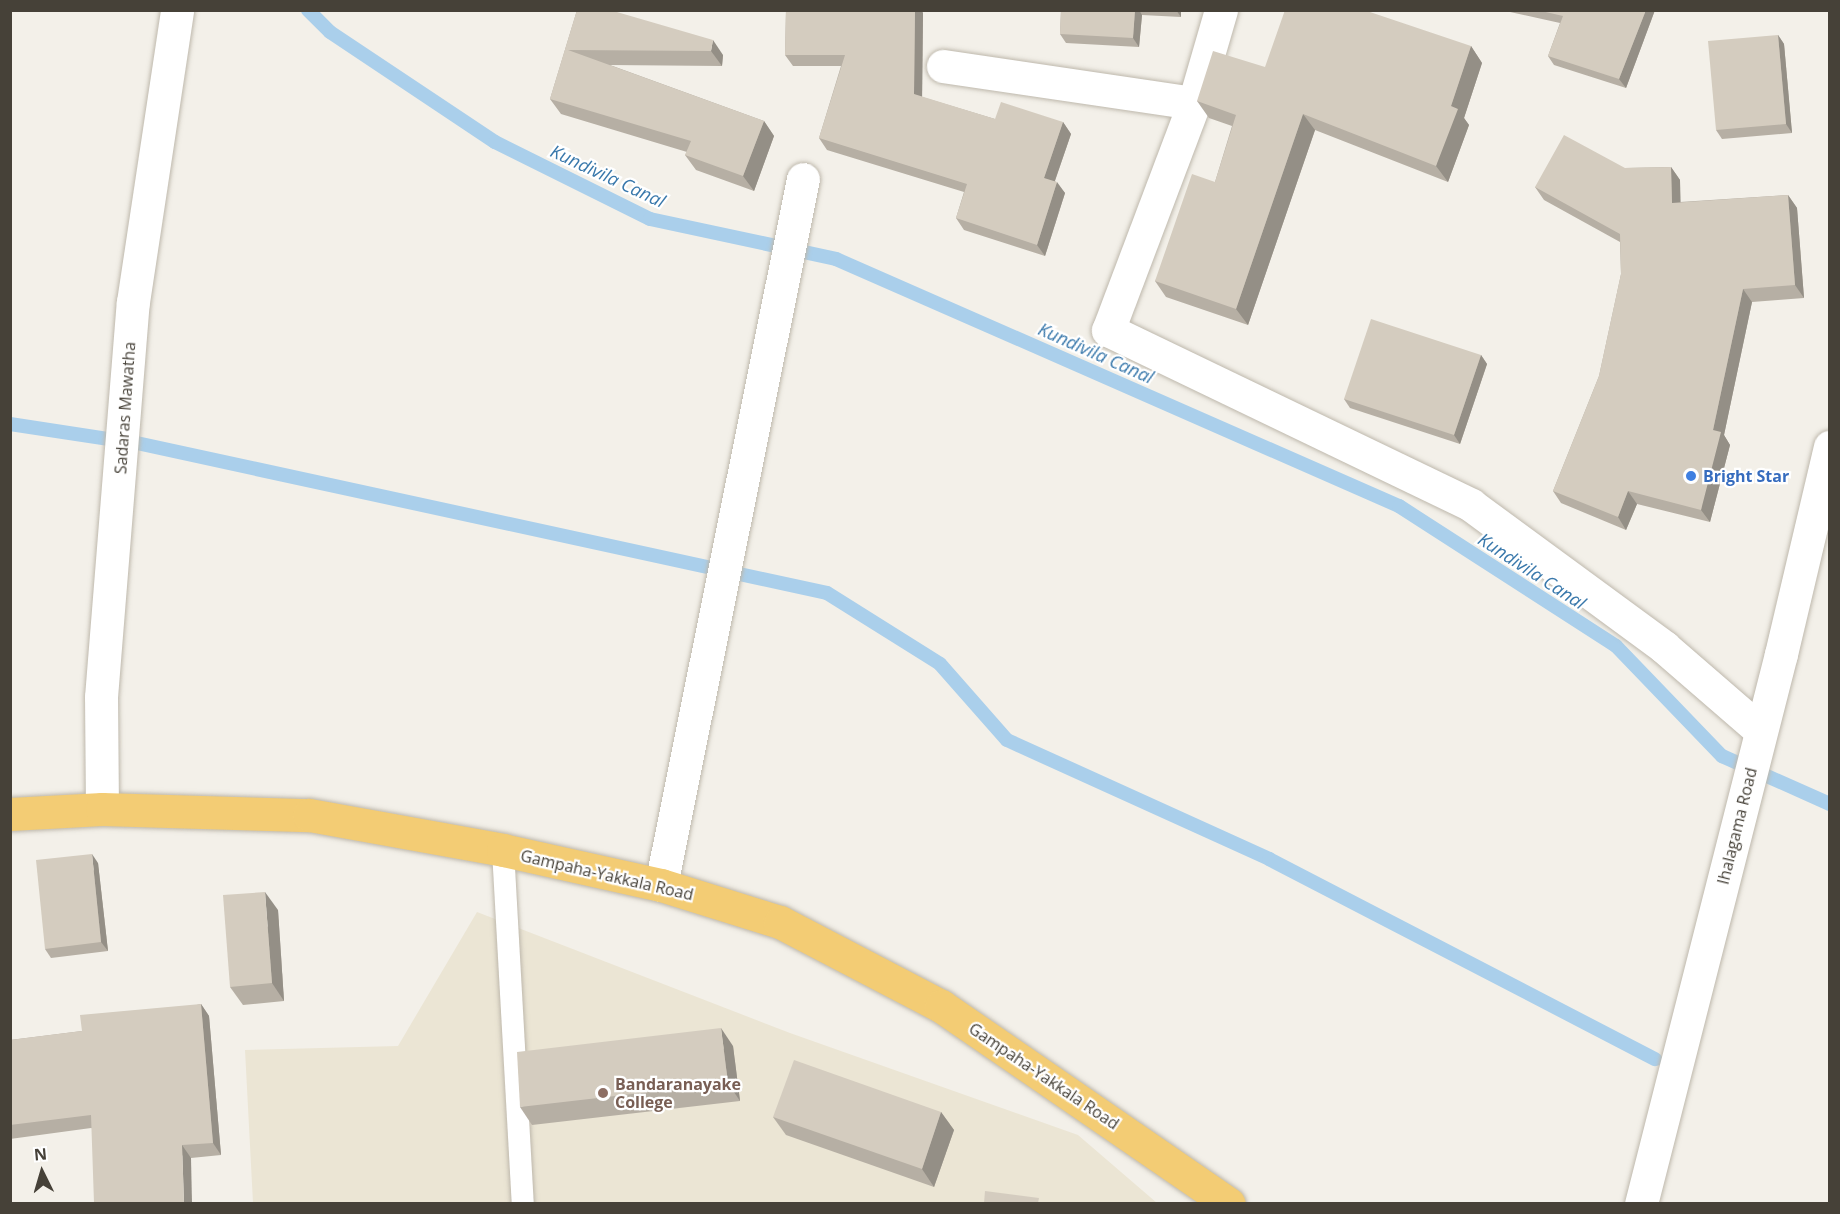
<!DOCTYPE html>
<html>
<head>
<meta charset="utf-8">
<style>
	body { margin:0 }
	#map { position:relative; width:1840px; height:1214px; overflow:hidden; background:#f3f0e9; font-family:"Open Sans",sans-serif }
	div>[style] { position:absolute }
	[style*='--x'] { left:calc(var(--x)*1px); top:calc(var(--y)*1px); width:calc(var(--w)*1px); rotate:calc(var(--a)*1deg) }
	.education>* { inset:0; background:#ebe5d4 }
	.stream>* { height:14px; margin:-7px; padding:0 7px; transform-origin:7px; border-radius:7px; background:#aacfeb }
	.roads { filter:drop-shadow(0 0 2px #beb8ac) drop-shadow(0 0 2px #beb8ac) }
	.lane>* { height:22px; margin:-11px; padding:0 11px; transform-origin:11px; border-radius:11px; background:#fff }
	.street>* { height:33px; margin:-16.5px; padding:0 16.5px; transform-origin:16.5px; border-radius:16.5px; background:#fff }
	.highway>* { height:33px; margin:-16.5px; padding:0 16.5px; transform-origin:16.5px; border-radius:16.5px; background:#f3cc74 }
	.wall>* { inset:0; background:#b6afa4 }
	.shaded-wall>* { inset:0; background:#948f86 }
	.building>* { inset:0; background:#d4ccbf }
	.dots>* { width:16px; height:16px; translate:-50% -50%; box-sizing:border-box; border:3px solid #fff; border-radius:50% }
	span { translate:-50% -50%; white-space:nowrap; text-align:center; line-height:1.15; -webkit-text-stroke:4.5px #fff; paint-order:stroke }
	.street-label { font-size:16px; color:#464138 }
	.shop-label { font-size:16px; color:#366cbe; font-weight:700 }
	.left { translate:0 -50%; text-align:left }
	.education-label { font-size:16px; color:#785e54; font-weight:700 }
	.water-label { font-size:18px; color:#3978ab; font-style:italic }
	.frame { position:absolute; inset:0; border:12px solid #464138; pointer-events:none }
	.north { position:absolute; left:12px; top:1142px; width:60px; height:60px; -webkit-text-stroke:4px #fff; paint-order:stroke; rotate:355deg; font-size:16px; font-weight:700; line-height:24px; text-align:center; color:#464138 }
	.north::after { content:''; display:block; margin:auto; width:21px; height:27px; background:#464138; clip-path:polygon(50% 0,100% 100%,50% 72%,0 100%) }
</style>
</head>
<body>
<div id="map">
	<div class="education">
		<div style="clip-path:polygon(477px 912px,790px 1033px,1078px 1135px,1157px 1203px,253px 1203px,245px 1050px,398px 1046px)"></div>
	</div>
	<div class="stream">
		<div style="--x:308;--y:10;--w:31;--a:45"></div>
		<div style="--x:330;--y:32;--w:198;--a:33.7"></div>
		<div style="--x:495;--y:142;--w:173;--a:26.4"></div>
		<div style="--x:650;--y:219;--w:190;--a:12.1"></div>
		<div style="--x:836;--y:259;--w:615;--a:23.69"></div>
		<div style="--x:1399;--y:506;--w:258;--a:32.8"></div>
		<div style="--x:1616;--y:646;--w:153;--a:46.1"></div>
		<div style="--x:1722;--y:756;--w:118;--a:24"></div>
		<div style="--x:10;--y:424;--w:112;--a:8.7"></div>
		<div style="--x:123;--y:440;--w:720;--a:12.26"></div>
		<div style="--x:827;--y:593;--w:133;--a:32.1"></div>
		<div style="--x:940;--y:664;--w:101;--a:48.6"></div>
		<div style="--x:1007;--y:740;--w:288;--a:24.4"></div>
		<div style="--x:1269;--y:859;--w:435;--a:27.4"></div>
	</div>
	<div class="roads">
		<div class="lane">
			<div style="--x:503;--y:850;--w:355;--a:86.8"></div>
		</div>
		<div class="street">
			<div style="--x:1221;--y:10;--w:97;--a:106.2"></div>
			<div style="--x:1194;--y:103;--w:243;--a:110.7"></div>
			<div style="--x:1108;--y:330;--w:403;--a:25.7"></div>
			<div style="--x:1471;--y:505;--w:240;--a:36.3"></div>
			<div style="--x:1664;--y:647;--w:128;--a:40.9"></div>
			<div style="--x:943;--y:66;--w:254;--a:8.4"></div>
			<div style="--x:102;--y:809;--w:112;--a:-90.5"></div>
			<div style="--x:101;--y:697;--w:396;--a:-85.4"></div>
			<div style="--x:133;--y:302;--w:295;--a:-81.4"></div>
			<div style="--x:661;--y:885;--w:720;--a:-78.63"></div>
			<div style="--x:1641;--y:1204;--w:568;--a:-75.72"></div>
			<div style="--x:1781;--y:654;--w:213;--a:-76.7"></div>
		</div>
		<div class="highway">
			<div style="--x:10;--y:814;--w:92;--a:-3.1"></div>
			<div style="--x:102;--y:809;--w:207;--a:1.7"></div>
			<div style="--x:309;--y:815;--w:197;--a:10.2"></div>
			<div style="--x:503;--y:850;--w:162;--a:12.5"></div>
			<div style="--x:661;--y:885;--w:125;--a:17.3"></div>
			<div style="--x:780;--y:922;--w:182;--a:27.6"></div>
			<div style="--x:941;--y:1006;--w:349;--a:34.5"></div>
		</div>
	</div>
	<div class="wall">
		<div style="clip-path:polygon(577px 10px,610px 10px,723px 55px,722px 66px,610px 65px,764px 121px,774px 136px,754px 191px,696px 170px,685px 155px,687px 152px,561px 114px,550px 99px)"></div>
		<div style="clip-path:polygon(786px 10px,921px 10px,923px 13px,922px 97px,995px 119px,1063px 122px,1071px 134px,1055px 181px,1065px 193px,1045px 256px,964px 230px,956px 218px,964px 192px,827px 150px,819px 138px,841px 66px,793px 66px,785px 55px)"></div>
		<div style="clip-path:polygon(1061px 10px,1181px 10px,1181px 17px,1142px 15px,1139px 47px,1066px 43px,1060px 34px)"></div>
		<div style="clip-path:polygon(1501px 10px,1655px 10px,1626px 88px,1554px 65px,1548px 56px,1560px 23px)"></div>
		<div style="clip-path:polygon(1778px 35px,1784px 44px,1792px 133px,1722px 139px,1716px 130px)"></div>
		<div style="clip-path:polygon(1471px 46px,1482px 63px,1464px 118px,1469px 125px,1448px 182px,1315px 130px,1248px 325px,1166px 297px,1155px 281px,1215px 182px,1232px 126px,1209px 118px,1197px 101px,1265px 67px)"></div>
		<div style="clip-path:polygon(1671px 167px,1680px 180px,1680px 202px,1788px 195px,1797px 208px,1804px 298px,1752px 302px,1724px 435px,1730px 445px,1710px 522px,1637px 504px,1626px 530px,1561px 503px,1553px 491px,1599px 376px,1621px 274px,1620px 242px,1544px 200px,1535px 187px,1625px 168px)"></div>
		<div style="clip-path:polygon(1481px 355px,1487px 364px,1460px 444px,1350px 408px,1344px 399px)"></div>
		<div style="clip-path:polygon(98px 863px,108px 951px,51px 958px,45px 949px)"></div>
		<div style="clip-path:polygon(278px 910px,284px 1001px,243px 1005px,230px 987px)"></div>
		<div style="clip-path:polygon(201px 1004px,209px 1016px,221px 1155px,191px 1158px,91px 1128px,10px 1139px,10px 1040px,82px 1031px)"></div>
		<div style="clip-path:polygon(733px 1046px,740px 1101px,532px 1125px,520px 1107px)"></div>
		<div style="clip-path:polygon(941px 1112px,954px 1130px,934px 1187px,786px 1135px,773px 1117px)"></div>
	</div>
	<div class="shaded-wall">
		<div style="clip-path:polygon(915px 10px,921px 10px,923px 13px,922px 105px,914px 94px)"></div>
		<div style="clip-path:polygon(1135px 10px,1139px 10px,1142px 15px,1139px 47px,1133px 38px)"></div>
		<div style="clip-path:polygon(1176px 10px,1181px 10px,1181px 17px)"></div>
		<div style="clip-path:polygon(1646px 10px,1655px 10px,1626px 88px,1619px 79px)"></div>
		<div style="clip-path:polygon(1778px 35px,1784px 44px,1792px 133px,1786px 124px)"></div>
		<div style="clip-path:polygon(713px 40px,723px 55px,722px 66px,711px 51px)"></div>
		<div style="clip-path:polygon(1471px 46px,1482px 63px,1464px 118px,1469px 125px,1448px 182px,1436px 166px,1451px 106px)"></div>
		<div style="clip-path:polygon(1303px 114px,1315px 130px,1248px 325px,1236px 309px)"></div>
		<div style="clip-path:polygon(764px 121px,774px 136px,754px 191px,743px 176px)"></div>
		<div style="clip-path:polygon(1063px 122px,1071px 134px,1052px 189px,1044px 178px)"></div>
		<div style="clip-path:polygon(1671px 167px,1680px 180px,1681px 216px,1672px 203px)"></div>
		<div style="clip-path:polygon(1057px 182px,1065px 193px,1045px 256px,1037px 245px)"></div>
		<div style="clip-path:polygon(1788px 195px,1797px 208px,1804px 298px,1795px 285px)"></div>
		<div style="clip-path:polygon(1743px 289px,1752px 302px,1724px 435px,1730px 445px,1710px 522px,1701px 510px,1713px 430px)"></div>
		<div style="clip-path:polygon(1481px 355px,1487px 364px,1460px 444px,1454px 435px)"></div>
		<div style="clip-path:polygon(1628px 491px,1637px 504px,1626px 530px,1618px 517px)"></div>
		<div style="clip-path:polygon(92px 854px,98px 863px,108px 951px,101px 942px)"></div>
		<div style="clip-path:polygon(265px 892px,278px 910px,284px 1001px,272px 983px)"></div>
		<div style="clip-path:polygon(201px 1004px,209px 1016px,221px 1155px,213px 1143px)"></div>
		<div style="clip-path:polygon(721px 1028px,733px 1046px,740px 1101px,728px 1083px)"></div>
		<div style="clip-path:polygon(941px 1112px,954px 1130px,934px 1187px,922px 1169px)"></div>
		<div style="clip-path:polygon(182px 1145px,191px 1158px,192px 1203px,184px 1203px)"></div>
	</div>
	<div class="building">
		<div style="clip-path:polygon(577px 10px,610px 10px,713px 40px,711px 51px,568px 50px,764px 121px,743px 176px,685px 155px,691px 141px,550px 99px)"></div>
		<div style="clip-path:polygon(786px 10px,915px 10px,914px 94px,995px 119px,1001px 102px,1063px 122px,1044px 178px,1057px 182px,1037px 245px,956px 218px,967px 184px,819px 138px,845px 55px,785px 55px)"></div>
		<div style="clip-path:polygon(1061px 10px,1135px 10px,1133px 38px,1060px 34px)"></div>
		<div style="clip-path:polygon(1285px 10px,1364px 10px,1471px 46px,1451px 106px,1458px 109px,1436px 166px,1303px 114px,1236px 309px,1155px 281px,1192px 174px,1215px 182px,1236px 115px,1197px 101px,1213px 51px,1265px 67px)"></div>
		<div style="clip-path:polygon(1537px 10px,1646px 10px,1619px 79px,1548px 56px,1563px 16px)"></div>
		<div style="clip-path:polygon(1778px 35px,1786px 124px,1716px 130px,1708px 41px)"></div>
		<div style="clip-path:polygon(1564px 135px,1625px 168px,1671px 167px,1672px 203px,1788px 195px,1795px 285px,1743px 289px,1713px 430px,1721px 432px,1701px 510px,1628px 491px,1618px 517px,1553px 491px,1599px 376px,1621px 274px,1620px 234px,1535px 187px)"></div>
		<div style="clip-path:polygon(1371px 319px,1481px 355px,1454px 435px,1344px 399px)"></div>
		<div style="clip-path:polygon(92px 854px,101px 942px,45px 949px,36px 860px)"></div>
		<div style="clip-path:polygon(265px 892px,272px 983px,230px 987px,223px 895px)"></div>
		<div style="clip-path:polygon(201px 1004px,213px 1143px,182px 1145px,184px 1203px,94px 1203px,91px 1115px,10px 1125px,10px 1040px,82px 1031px,80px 1015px)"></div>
		<div style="clip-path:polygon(721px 1028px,728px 1083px,520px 1107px,517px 1052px)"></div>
		<div style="clip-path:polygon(794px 1060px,941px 1112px,922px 1169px,773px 1117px)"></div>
		<div style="clip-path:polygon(985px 1191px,1039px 1198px,1038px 1203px,984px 1203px)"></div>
	</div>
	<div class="dots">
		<div style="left:1691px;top:476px;background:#3f7fe0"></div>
		<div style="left:603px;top:1093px;background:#8d6e63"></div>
	</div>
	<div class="street-label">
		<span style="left:125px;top:408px;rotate:-86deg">Sadaras Mawatha</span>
		<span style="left:1737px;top:826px;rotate:-76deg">Ihalagama Road</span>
		<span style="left:607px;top:875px;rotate:13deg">Gampaha-Yakkala Road</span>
		<span style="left:1044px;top:1076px;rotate:34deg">Gampaha-Yakkala Road</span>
	</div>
	<div class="shop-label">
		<span class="left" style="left:1703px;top:476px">Bright Star</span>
	</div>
	<div class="education-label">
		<span class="left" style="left:615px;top:1093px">Bandaranayake<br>College</span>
	</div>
	<div class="water-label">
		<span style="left:608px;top:176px;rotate:25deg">Kundivila Canal</span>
		<span style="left:1096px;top:353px;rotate:24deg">Kundivila Canal</span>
		<span style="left:1532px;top:571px;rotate:33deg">Kundivila Canal</span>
	</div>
	<div class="frame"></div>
	<div class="north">N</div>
</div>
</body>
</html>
